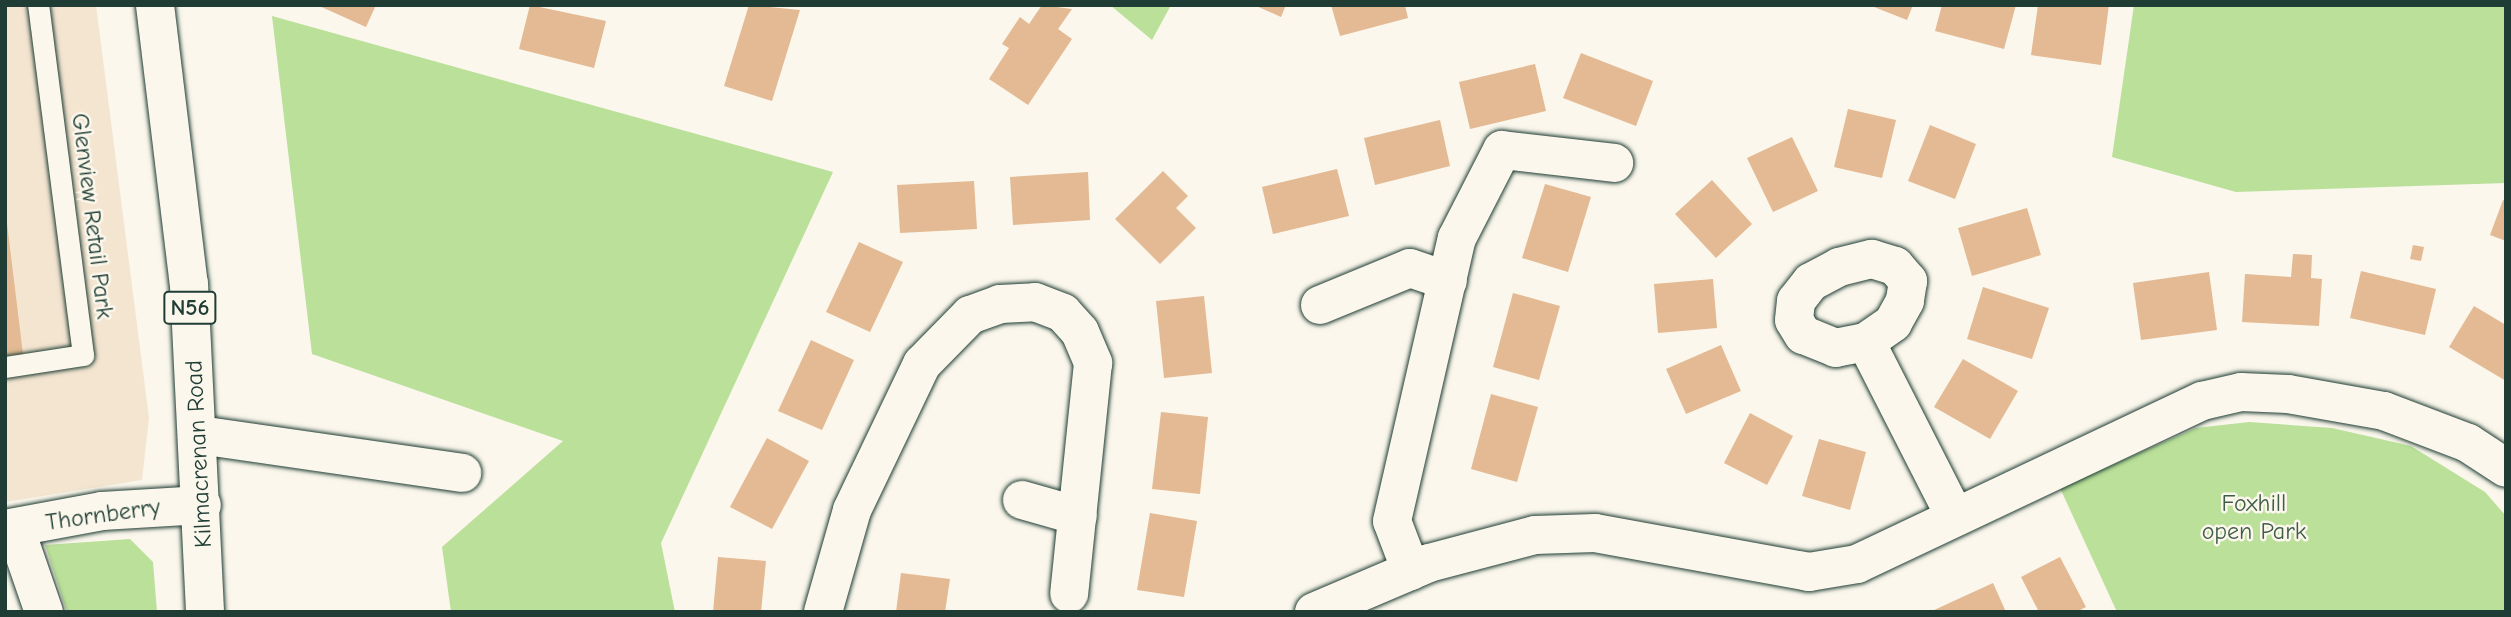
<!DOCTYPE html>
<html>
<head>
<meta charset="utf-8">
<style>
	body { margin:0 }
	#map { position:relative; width:2511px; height:617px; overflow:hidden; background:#fbf7ec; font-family:"Comic Neue",sans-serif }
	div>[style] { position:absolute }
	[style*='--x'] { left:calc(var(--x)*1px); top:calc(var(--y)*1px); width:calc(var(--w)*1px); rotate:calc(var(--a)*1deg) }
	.built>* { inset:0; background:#f4e5d1 }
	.green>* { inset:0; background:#bae09a }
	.building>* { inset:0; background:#e3ba93 }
	.roads { filter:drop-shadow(0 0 2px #1f3d34) drop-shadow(0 0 2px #1f3d34) }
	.lane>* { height:21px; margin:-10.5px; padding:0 10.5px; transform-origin:10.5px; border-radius:10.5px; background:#fbf7ec }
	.street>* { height:38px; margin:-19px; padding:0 19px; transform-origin:19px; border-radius:19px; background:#fbf7ec }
	.primary>* { height:38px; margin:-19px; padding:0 19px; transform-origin:19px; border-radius:19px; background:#fbf7ec }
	span { translate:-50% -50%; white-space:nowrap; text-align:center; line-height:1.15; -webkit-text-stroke:5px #fbf7ec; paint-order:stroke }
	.shield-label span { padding:2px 5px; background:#fbf7ec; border:2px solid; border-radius:5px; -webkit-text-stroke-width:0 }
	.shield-label { font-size:23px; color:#1f3d34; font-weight:700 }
	.street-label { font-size:24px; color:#1f3d34 }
	.park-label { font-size:24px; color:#3e5e48 }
	.frame { position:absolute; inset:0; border:7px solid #1f3d34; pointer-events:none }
</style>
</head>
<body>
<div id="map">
	<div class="built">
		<div style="clip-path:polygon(5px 5px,96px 5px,149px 418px,142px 480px,5px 502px)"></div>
	</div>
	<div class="green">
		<div style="clip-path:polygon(1110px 5px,1171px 5px,1152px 40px)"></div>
		<div style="clip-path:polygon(2134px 5px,2506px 5px,2506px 183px,2236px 192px,2112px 157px)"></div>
		<div style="clip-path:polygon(272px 16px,833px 172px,661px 543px,675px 612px,451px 612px,442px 547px,563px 441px,312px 354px)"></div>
		<div style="clip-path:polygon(2249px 422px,2332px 428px,2411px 446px,2485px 492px,2506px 516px,2506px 612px,2117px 612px,2060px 488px,2196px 428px)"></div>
		<div style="clip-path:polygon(130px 539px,153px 562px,157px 612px,67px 612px,45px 545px)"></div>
	</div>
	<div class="building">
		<div style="clip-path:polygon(317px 5px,376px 5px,366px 27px)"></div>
		<div style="clip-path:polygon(530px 5px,606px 21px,594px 68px,519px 49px)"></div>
		<div style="clip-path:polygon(749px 5px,800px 10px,772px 101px,724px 86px)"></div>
		<div style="clip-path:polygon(1042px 5px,1072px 9px,1058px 29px,1072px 39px,1028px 105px,989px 79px,1009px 48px,1002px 44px,1020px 17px,1029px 24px)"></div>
		<div style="clip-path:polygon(1254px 5px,1286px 5px,1281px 17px)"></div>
		<div style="clip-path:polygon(1331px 5px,1405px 5px,1408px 18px,1340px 36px)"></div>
		<div style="clip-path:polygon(1869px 5px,1913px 5px,1907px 20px)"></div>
		<div style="clip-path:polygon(1942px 5px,2016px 5px,2004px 49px,1935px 31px)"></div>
		<div style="clip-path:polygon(2038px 5px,2109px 5px,2101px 65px,2031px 55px)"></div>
		<div style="clip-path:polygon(1581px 53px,1653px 81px,1636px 126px,1563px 98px)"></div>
		<div style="clip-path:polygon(1535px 64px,1546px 111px,1470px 129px,1459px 82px)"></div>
		<div style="clip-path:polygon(1848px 109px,1896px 120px,1882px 178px,1834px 167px)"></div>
		<div style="clip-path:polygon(1440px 120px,1450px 166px,1375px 185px,1364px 138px)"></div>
		<div style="clip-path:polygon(1930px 125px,1976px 144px,1955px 199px,1908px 181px)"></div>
		<div style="clip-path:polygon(1792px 137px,1818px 191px,1773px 212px,1747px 158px)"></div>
		<div style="clip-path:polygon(1337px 169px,1349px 216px,1273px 234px,1262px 187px)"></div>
		<div style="clip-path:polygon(1163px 171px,1188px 196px,1176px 208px,1196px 228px,1160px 264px,1115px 219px)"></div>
		<div style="clip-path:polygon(1088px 172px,1090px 220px,1013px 225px,1010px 177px)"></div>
		<div style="clip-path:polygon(1712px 180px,1752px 224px,1716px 258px,1675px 214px)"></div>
		<div style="clip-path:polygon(974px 181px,977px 229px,900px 233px,897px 185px)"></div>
		<div style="clip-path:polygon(1545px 184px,1591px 197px,1568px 272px,1522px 258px)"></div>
		<div style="clip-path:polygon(2503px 200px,2506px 201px,2506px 241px,2490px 235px)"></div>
		<div style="clip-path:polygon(5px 207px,23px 354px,5px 356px)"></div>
		<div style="clip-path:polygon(2027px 208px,2041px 255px,1972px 276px,1958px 228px)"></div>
		<div style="clip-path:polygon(859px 242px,903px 262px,870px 332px,826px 312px)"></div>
		<div style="clip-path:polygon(2413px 245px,2424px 247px,2421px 261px,2410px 259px)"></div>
		<div style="clip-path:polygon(2293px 254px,2312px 255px,2311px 278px,2322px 279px,2319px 326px,2242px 322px,2245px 274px,2291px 277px)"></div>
		<div style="clip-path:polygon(2361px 271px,2436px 289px,2425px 335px,2350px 318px)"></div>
		<div style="clip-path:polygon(2209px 272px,2217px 330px,2141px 340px,2133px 283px)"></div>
		<div style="clip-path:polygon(1713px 279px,1717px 328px,1658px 333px,1654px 284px)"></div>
		<div style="clip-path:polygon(1983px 287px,2049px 308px,2032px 359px,1967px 339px)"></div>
		<div style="clip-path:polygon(1513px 293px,1560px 306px,1539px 380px,1493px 367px)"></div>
		<div style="clip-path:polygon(1204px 296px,1212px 373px,1164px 378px,1156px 301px)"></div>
		<div style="clip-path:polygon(2474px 306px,2506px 325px,2506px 381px,2449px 347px)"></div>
		<div style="clip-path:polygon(811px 340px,854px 360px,822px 430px,778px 411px)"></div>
		<div style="clip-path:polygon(1721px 345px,1741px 391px,1686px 414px,1666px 369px)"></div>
		<div style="clip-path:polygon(1963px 359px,2018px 391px,1990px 439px,1934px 407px)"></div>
		<div style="clip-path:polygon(1491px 394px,1538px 407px,1517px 482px,1471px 469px)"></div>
		<div style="clip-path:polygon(1161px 412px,1208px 417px,1200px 494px,1152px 489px)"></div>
		<div style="clip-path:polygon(1750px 413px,1793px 436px,1767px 485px,1724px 463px)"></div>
		<div style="clip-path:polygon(767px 438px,809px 461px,772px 529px,730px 507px)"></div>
		<div style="clip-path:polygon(1819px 439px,1866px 452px,1850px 510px,1802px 496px)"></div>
		<div style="clip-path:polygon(1150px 513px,1197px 521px,1184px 597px,1137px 590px)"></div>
		<div style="clip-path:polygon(718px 557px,766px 561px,761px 612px,713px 612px)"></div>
		<div style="clip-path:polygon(2060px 557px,2086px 607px,2076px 612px,2039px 612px,2021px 577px)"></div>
		<div style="clip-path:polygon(901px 573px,950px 579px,945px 612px,896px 612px)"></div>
		<div style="clip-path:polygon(1993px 583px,2006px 612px,1930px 612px,1958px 599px)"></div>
	</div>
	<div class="roads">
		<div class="lane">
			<div style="--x:5;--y:367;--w:79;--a:-8.7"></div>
			<div style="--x:83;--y:355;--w:353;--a:-97.3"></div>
		</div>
		<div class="street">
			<div style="--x:1872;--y:259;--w:24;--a:17"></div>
			<div style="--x:1895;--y:266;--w:20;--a:49"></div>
			<div style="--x:1908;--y:281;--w:20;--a:99"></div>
			<div style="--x:1905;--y:301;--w:25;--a:119"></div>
			<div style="--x:1893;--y:323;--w:33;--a:145"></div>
			<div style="--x:1866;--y:342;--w:31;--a:169"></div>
			<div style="--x:1836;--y:348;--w:35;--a:-158"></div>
			<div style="--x:1803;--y:335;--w:17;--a:-121"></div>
			<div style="--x:1794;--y:320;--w:19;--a:-84"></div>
			<div style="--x:1796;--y:301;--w:24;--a:-52"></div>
			<div style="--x:1811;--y:282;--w:32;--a:-28"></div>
			<div style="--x:1839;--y:267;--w:34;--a:-14"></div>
			<div style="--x:1320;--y:305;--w:97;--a:-22.3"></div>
			<div style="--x:1410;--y:268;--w:40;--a:18.9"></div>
			<div style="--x:1866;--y:342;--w:196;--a:63"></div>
			<div style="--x:199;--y:435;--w:266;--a:8.2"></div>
			<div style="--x:1022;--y:500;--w:58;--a:15.9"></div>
			<div style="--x:15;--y:528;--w:89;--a:71"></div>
			<div style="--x:5;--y:529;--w:99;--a:-10.5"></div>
			<div style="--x:102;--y:511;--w:100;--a:-3.4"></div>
			<div style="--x:1411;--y:571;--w:53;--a:-110.8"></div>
			<div style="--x:1392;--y:521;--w:290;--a:-77.1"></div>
			<div style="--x:1457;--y:238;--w:99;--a:-62.9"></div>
			<div style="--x:1502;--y:150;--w:113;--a:6.6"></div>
			<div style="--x:823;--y:612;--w:106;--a:-74.1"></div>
			<div style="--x:852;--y:510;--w:162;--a:-64.4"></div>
			<div style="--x:922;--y:364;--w:69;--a:-45.6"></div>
			<div style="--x:970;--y:315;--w:32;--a:-20"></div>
			<div style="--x:1000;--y:304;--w:35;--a:-3"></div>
			<div style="--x:1035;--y:302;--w:30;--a:21"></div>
			<div style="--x:1063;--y:313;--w:25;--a:48"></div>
			<div style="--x:1080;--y:332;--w:34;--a:67"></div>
			<div style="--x:1093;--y:363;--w:232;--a:95.9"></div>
			<div style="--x:1314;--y:612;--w:125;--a:-23.1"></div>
			<div style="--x:1429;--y:563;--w:110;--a:-14.8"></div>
			<div style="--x:1535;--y:535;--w:60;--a:-1.9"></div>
			<div style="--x:1595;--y:533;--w:218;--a:10.3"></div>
			<div style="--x:1809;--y:572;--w:49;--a:-9.5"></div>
			<div style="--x:1857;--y:564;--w:382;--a:-25.3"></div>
			<div style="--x:2202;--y:401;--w:40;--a:-13"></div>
			<div style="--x:2241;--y:392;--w:47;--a:2.4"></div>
			<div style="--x:2288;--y:394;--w:97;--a:10"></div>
			<div style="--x:2384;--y:411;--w:90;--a:20.9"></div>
			<div style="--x:2468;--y:443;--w:45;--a:33.3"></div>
		</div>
		<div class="primary">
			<div style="--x:155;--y:5;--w:281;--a:83.1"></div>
			<div style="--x:189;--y:284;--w:328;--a:87.2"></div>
		</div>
	</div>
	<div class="shield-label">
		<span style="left:190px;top:308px">N56</span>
	</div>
	<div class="street-label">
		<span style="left:92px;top:216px;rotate:83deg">Glenview Retail Park</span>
		<span style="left:199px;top:454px;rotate:-93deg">Kilmacrenan Road</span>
		<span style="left:103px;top:515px;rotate:-8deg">Thornberry</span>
	</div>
	<div class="park-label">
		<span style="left:2254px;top:518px">Foxhill<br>open Park</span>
	</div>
	<div class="frame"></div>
</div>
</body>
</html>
